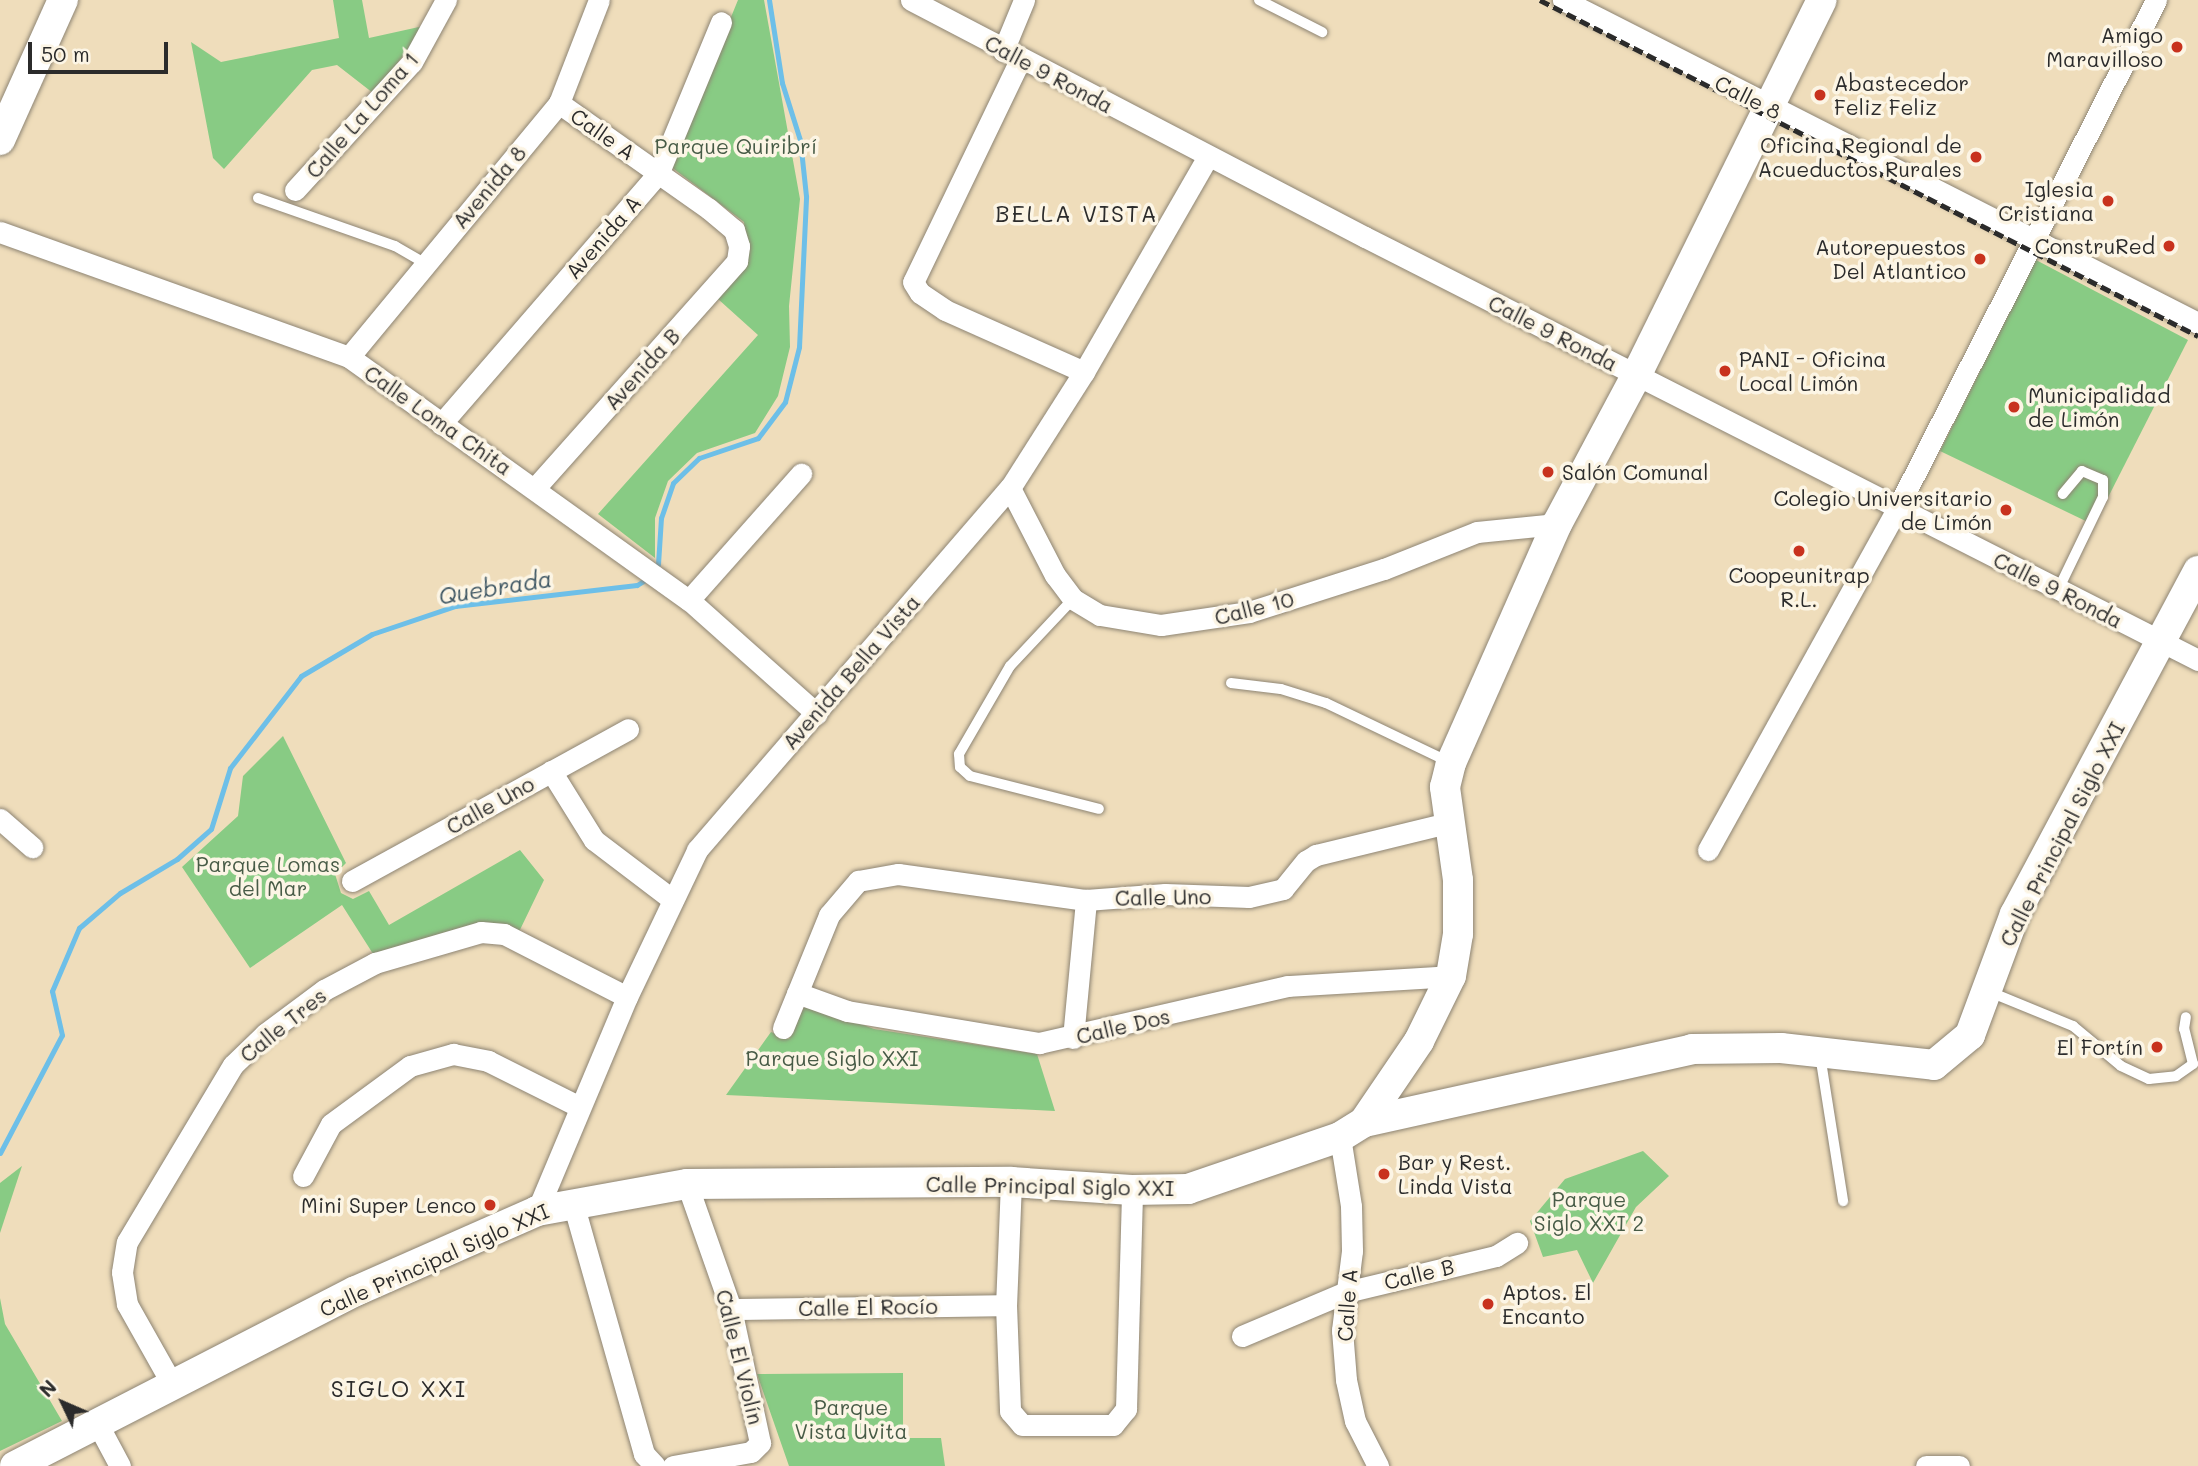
<!DOCTYPE html>
<html>
<head>
<meta charset="utf-8">
<style>
	body { margin:0 }
	#map { position:relative; width:2198px; height:1466px; overflow:hidden; background:#efddbb; font-family:Mali,sans-serif }
	div>[style] { position:absolute }
	[style*='--x'] { left:calc(var(--x)*1px); top:calc(var(--y)*1px); width:calc(var(--w)*1px); rotate:calc(var(--a)*1deg) }
	.green>* { inset:0; background:#88cb84 }
	.stream>* { height:5px; margin:-2.5px; padding:0 2.5px; transform-origin:2.5px; border-radius:2.5px; background:#6dbfe8 }
	.roads { filter:drop-shadow(0 0 2px #8d8473) drop-shadow(0 0 2px #8d8473) }
	.lane>* { height:10px; margin:-5px; padding:0 5px; transform-origin:5px; border-radius:5px; background:#fff }
	.street>* { height:21px; margin:-10.5px; padding:0 10.5px; transform-origin:10.5px; border-radius:10.5px; background:#fff }
	.secondary>* { height:30px; margin:-15px; padding:0 15px; transform-origin:15px; border-radius:15px; background:#fff }
	.rail>* { height:5px; margin-top:-2.5px; transform-origin:0; background:repeating-linear-gradient(90deg,#2b2b2b 0 10px,transparent 0 15px) }
	.dots>* { width:19px; height:19px; translate:-50% -50%; box-sizing:border-box; border:4px solid #fcf5e5; border-radius:50% }
	span { translate:-50% -50%; white-space:nowrap; text-align:center; line-height:1.15; -webkit-text-stroke:7px #fcf5e5; paint-order:stroke }
	.poi-label { font-size:21px; color:#2b2b2b }
	.right { translate:-100% -50%; text-align:right }
	.left { translate:0 -50%; text-align:left }
	.street-label { font-size:21px; color:#2b2b2b }
	.park-label { font-size:21px; color:#475b46 }
	.neighbourhood-label { font-size:23px; color:#2b2b2b; letter-spacing:2px }
	.water-label { font-size:23px; color:#3f5764; font-style:italic }
	.north { position:absolute; left:28px; top:1368px; width:70px; height:70px; -webkit-text-stroke:5px #fcf5e5; paint-order:stroke; rotate:314deg; font-size:19px; font-weight:700; line-height:28px; text-align:center; color:#2b2b2b }
	.north::after { content:''; display:block; margin:auto; width:24px; height:32px; background:#2b2b2b; clip-path:polygon(50% 0,100% 100%,50% 72%,0 100%) }
	.scale { position:absolute; left:28px; top:42px; width:140px; height:32px; box-sizing:border-box; border:4px solid #2b2b2b; border-top:0; padding-left:9px; font-size:21px; line-height:24px; white-space:nowrap; color:#2b2b2b; -webkit-text-stroke:5px #fcf5e5; paint-order:stroke }
</style>
</head>
<body>
<div id="map">
	<div class="green">
		<div style="clip-path:polygon(333px 0,362px 0,369px 38px,428px 25px,373px 93px,337px 65px,312px 70px,224px 169px,213px 158px,191px 42px,221px 62px,339px 38px)"></div>
		<div style="clip-path:polygon(738px 0,764px 0,800px 199px,789px 306px,790px 347px,778px 396px,755px 433px,697px 453px,668px 481px,655px 518px,655px 558px,598px 514px,758px 335px,718px 299px,747px 259px,744px 222px,670px 166px)"></div>
		<div style="clip-path:polygon(2036px 260px,2188px 340px,2094px 525px,1940px 451px)"></div>
		<div style="clip-path:polygon(283px 736px,346px 863px,335px 874px,341px 893px,353px 899px,369px 891px,389px 925px,520px 850px,544px 880px,517px 936px,375px 957px,342px 905px,250px 968px,182px 867px,238px 816px,243px 776px)"></div>
		<div style="clip-path:polygon(806px 1003px,874px 1029px,1037px 1054px,1055px 1111px,726px 1095px,771px 1032px,789px 1039px)"></div>
		<div style="clip-path:polygon(1643px 1151px,1669px 1176px,1636px 1207px,1593px 1283px,1577px 1250px,1543px 1257px,1530px 1221px,1565px 1179px)"></div>
		<div style="clip-path:polygon(22px 1166px,0 1233px,0 1183px)"></div>
		<div style="clip-path:polygon(0 1298px,5px 1324px,62px 1421px,0 1451px)"></div>
		<div style="clip-path:polygon(903px 1373px,903px 1438px,941px 1438px,945px 1466px,789px 1466px,757px 1374px)"></div>
	</div>
	<div class="stream">
		<div style="--x:654;--y:570;--w:7;--a:-56"></div>
		<div style="--x:658;--y:564;--w:46;--a:-86.3"></div>
		<div style="--x:661;--y:518;--w:37;--a:-71"></div>
		<div style="--x:673;--y:483;--w:36;--a:-44"></div>
		<div style="--x:699;--y:458;--w:62;--a:-18.7"></div>
		<div style="--x:758;--y:438;--w:45;--a:-53.1"></div>
		<div style="--x:785;--y:402;--w:57;--a:-75.7"></div>
		<div style="--x:799;--y:347;--w:151;--a:-87.3"></div>
		<div style="--x:806;--y:196;--w:56;--a:-96.1"></div>
		<div style="--x:800;--y:140;--w:60;--a:-107.5"></div>
		<div style="--x:782;--y:83;--w:84;--a:-98.9"></div>
		<div style="--x:0;--y:1153;--w:133;--a:-62.3"></div>
		<div style="--x:62;--y:1035;--w:45;--a:-102.8"></div>
		<div style="--x:52;--y:991;--w:69;--a:-66.8"></div>
		<div style="--x:79;--y:928;--w:54;--a:-40.5"></div>
		<div style="--x:120;--y:893;--w:66;--a:-30.8"></div>
		<div style="--x:177;--y:859;--w:45;--a:-41.4"></div>
		<div style="--x:211;--y:829;--w:64;--a:-72.7"></div>
		<div style="--x:230;--y:768;--w:116;--a:-52.3"></div>
		<div style="--x:301;--y:676;--w:82;--a:-30.6"></div>
		<div style="--x:372;--y:634;--w:88;--a:-18.6"></div>
		<div style="--x:455;--y:606;--w:183;--a:-6.6"></div>
		<div style="--x:637;--y:585;--w:13;--a:-32"></div>
	</div>
	<div class="roads">
		<div class="lane">
			<div style="--x:1259;--y:0;--w:71;--a:26.9"></div>
			<div style="--x:258;--y:198;--w:145;--a:19.3"></div>
			<div style="--x:395;--y:246;--w:36;--a:30"></div>
			<div style="--x:2058;--y:590;--w:103;--a:-64.2"></div>
			<div style="--x:2103;--y:497;--w:17;--a:-90"></div>
			<div style="--x:2103;--y:480;--w:23;--a:-157"></div>
			<div style="--x:2082;--y:471;--w:30;--a:130"></div>
			<div style="--x:1073;--y:599;--w:92;--a:133.2"></div>
			<div style="--x:1010;--y:666;--w:102;--a:120.1"></div>
			<div style="--x:959;--y:754;--w:13;--a:86"></div>
			<div style="--x:960;--y:767;--w:13;--a:42"></div>
			<div style="--x:970;--y:776;--w:133;--a:14.3"></div>
			<div style="--x:1231;--y:683;--w:50;--a:6.8"></div>
			<div style="--x:1281;--y:689;--w:47;--a:17.3"></div>
			<div style="--x:1326;--y:703;--w:136;--a:25.6"></div>
			<div style="--x:1990;--y:992;--w:90;--a:22.3"></div>
			<div style="--x:2073;--y:1026;--w:62;--a:39.8"></div>
			<div style="--x:2121;--y:1066;--w:31;--a:25"></div>
			<div style="--x:2149;--y:1079;--w:27;--a:-6"></div>
			<div style="--x:2176;--y:1076;--w:21;--a:-35"></div>
			<div style="--x:2193;--y:1064;--w:36;--a:-104"></div>
			<div style="--x:2184;--y:1029;--w:12;--a:-81"></div>
			<div style="--x:1820;--y:1055;--w:148;--a:81"></div>
		</div>
		<div class="street">
			<div style="--x:911;--y:0;--w:512;--a:27.57"></div>
			<div style="--x:1365;--y:237;--w:934;--a:26.92"></div>
			<div style="--x:1563;--y:0;--w:712;--a:26.96"></div>
			<div style="--x:1003;--y:51;--w:55;--a:-67.6"></div>
			<div style="--x:1020;--y:60;--w:246;--a:115.7"></div>
			<div style="--x:913;--y:282;--w:13;--a:58"></div>
			<div style="--x:920;--y:293;--w:30;--a:34"></div>
			<div style="--x:945;--y:310;--w:152;--a:24"></div>
			<div style="--x:295;--y:190;--w:173;--a:-47.6"></div>
			<div style="--x:412;--y:62;--w:71;--a:-61.3"></div>
			<div style="--x:0;--y:232;--w:371;--a:19.7"></div>
			<div style="--x:349;--y:357;--w:418;--a:35.6"></div>
			<div style="--x:689;--y:600;--w:171;--a:41.7"></div>
			<div style="--x:349;--y:357;--w:330;--a:-50.4"></div>
			<div style="--x:559;--y:103;--w:110;--a:-68.8"></div>
			<div style="--x:441;--y:424;--w:333;--a:-49.1"></div>
			<div style="--x:659;--y:172;--w:162;--a:-67.5"></div>
			<div style="--x:535;--y:488;--w:304;--a:-48.3"></div>
			<div style="--x:737;--y:261;--w:15;--a:-82"></div>
			<div style="--x:739;--y:246;--w:17;--a:-107"></div>
			<div style="--x:734;--y:230;--w:33;--a:-140"></div>
			<div style="--x:709;--y:209;--w:184;--a:-144.8"></div>
			<div style="--x:1010;--y:488;--w:98;--a:62.7"></div>
			<div style="--x:1055;--y:575;--w:30;--a:53"></div>
			<div style="--x:1073;--y:599;--w:31;--a:31"></div>
			<div style="--x:1100;--y:615;--w:62;--a:9.3"></div>
			<div style="--x:1161;--y:625;--w:89;--a:-8.4"></div>
			<div style="--x:1249;--y:612;--w:142;--a:-17.7"></div>
			<div style="--x:1384;--y:569;--w:100;--a:-21.7"></div>
			<div style="--x:1477;--y:532;--w:80;--a:-5.7"></div>
			<div style="--x:689;--y:600;--w:169;--a:-48.4"></div>
			<div style="--x:551;--y:771;--w:81;--a:58.1"></div>
			<div style="--x:594;--y:840;--w:99;--a:37.2"></div>
			<div style="--x:0;--y:819;--w:43;--a:41.2"></div>
			<div style="--x:1708;--y:850;--w:392;--a:-61"></div>
			<div style="--x:1898;--y:507;--w:569;--a:-63.03"></div>
			<div style="--x:352;--y:881;--w:315;--a:-28.8"></div>
			<div style="--x:797;--y:993;--w:53;--a:19.8"></div>
			<div style="--x:847;--y:1011;--w:195;--a:9.5"></div>
			<div style="--x:1039;--y:1043;--w:255;--a:-12.9"></div>
			<div style="--x:1288;--y:986;--w:163;--a:-3.5"></div>
			<div style="--x:783;--y:1028;--w:122;--a:-67.8"></div>
			<div style="--x:829;--y:915;--w:45;--a:-49.5"></div>
			<div style="--x:858;--y:881;--w:41;--a:-9.9"></div>
			<div style="--x:898;--y:874;--w:190;--a:7.9"></div>
			<div style="--x:1086;--y:900;--w:79;--a:-4.3"></div>
			<div style="--x:1165;--y:894;--w:84;--a:2"></div>
			<div style="--x:1249;--y:897;--w:35;--a:-13"></div>
			<div style="--x:1283;--y:889;--w:36;--a:-51"></div>
			<div style="--x:1306;--y:861;--w:12;--a:-31"></div>
			<div style="--x:1316;--y:855;--w:139;--a:-13.7"></div>
			<div style="--x:1073;--y:1038;--w:139;--a:-84.6"></div>
			<div style="--x:1340;--y:1137;--w:70;--a:80.9"></div>
			<div style="--x:1351;--y:1206;--w:45;--a:88.7"></div>
			<div style="--x:1352;--y:1251;--w:80;--a:97.2"></div>
			<div style="--x:1342;--y:1330;--w:50;--a:85.4"></div>
			<div style="--x:1346;--y:1380;--w:42;--a:77.6"></div>
			<div style="--x:1355;--y:1421;--w:51;--a:62.9"></div>
			<div style="--x:303;--y:1176;--w:59;--a:-61.7"></div>
			<div style="--x:331;--y:1124;--w:98;--a:-36.3"></div>
			<div style="--x:410;--y:1066;--w:45;--a:-15.6"></div>
			<div style="--x:453;--y:1054;--w:36;--a:11"></div>
			<div style="--x:488;--y:1061;--w:103;--a:26.6"></div>
			<div style="--x:1011;--y:1182;--w:123;--a:92.3"></div>
			<div style="--x:1006;--y:1305;--w:106;--a:87.8"></div>
			<div style="--x:1010;--y:1411;--w:18;--a:49"></div>
			<div style="--x:1022;--y:1425;--w:91;--a:0"></div>
			<div style="--x:1113;--y:1425;--w:21;--a:-51"></div>
			<div style="--x:1126;--y:1409;--w:219;--a:-88.4"></div>
			<div style="--x:573;--y:1203;--w:261;--a:74.2"></div>
			<div style="--x:644;--y:1454;--w:16;--a:47"></div>
			<div style="--x:537;--y:1211;--w:232;--a:-67.2"></div>
			<div style="--x:627;--y:997;--w:163;--a:-64.5"></div>
			<div style="--x:697;--y:850;--w:479;--a:-49.2"></div>
			<div style="--x:1010;--y:488;--w:138;--a:-57.5"></div>
			<div style="--x:1084;--y:372;--w:249;--a:-60.1"></div>
			<div style="--x:731;--y:1309;--w:275;--a:-0.8"></div>
			<div style="--x:1242;--y:1336;--w:113;--a:-22.9"></div>
			<div style="--x:1346;--y:1292;--w:154;--a:-13.5"></div>
			<div style="--x:1496;--y:1256;--w:25;--a:-32"></div>
			<div style="--x:172;--y:1384;--w:92;--a:-119.4"></div>
			<div style="--x:127;--y:1304;--w:32;--a:-99"></div>
			<div style="--x:122;--y:1272;--w:30;--a:-81"></div>
			<div style="--x:127;--y:1242;--w:206;--a:-59.1"></div>
			<div style="--x:233;--y:1065;--w:45;--a:-44.1"></div>
			<div style="--x:265;--y:1034;--w:74;--a:-36.7"></div>
			<div style="--x:324;--y:990;--w:58;--a:-27.9"></div>
			<div style="--x:375;--y:963;--w:110;--a:-16.3"></div>
			<div style="--x:481;--y:932;--w:23;--a:5"></div>
			<div style="--x:504;--y:934;--w:138;--a:27.1"></div>
			<div style="--x:96;--y:1421;--w:51;--a:61.9"></div>
			<div style="--x:673;--y:1466;--w:79;--a:-10.2"></div>
			<div style="--x:751;--y:1452;--w:13;--a:-45"></div>
			<div style="--x:760;--y:1443;--w:137;--a:-102.2"></div>
			<div style="--x:731;--y:1309;--w:133;--a:-109.4"></div>
			<div style="--x:1926;--y:1466;--w:33;--a:0"></div>
		</div>
		<div class="secondary">
			<div style="--x:0;--y:140;--w:154;--a:-65.8"></div>
			<div style="--x:1364;--y:1122;--w:98;--a:-55.8"></div>
			<div style="--x:1419;--y:1041;--w:72;--a:-63.8"></div>
			<div style="--x:1451;--y:976;--w:43;--a:-80.5"></div>
			<div style="--x:1458;--y:934;--w:54;--a:-90"></div>
			<div style="--x:1458;--y:880;--w:94;--a:-98"></div>
			<div style="--x:1445;--y:787;--w:25;--a:-76"></div>
			<div style="--x:1451;--y:763;--w:261;--a:-66.1"></div>
			<div style="--x:1557;--y:524;--w:168;--a:-61.9"></div>
			<div style="--x:1636;--y:376;--w:419;--a:-63.7"></div>
			<div style="--x:15;--y:1466;--w:383;--a:-27.2"></div>
			<div style="--x:356;--y:1291;--w:198;--a:-23.8"></div>
			<div style="--x:537;--y:1211;--w:152;--a:-10.2"></div>
			<div style="--x:687;--y:1184;--w:324;--a:-0.4"></div>
			<div style="--x:1011;--y:1182;--w:121;--a:3.8"></div>
			<div style="--x:1132;--y:1190;--w:56;--a:-1"></div>
			<div style="--x:1188;--y:1189;--w:161;--a:-18.9"></div>
			<div style="--x:1340;--y:1137;--w:28;--a:-32"></div>
			<div style="--x:1364;--y:1122;--w:336;--a:-12.5"></div>
			<div style="--x:1692;--y:1049;--w:89;--a:-0.6"></div>
			<div style="--x:1781;--y:1048;--w:154;--a:6.3"></div>
			<div style="--x:1934;--y:1065;--w:47;--a:-39.8"></div>
			<div style="--x:1970;--y:1035;--w:129;--a:-69.6"></div>
			<div style="--x:2015;--y:914;--w:389;--a:-61.9"></div>
		</div>
	</div>
	<div class="rail">
		<div style="--x:1540;--y:0;--w:739;--a:27.05"></div>
	</div>
	<div class="dots">
		<div style="left:2177px;top:47px;background:#c8321e"></div>
		<div style="left:1820px;top:95px;background:#c8321e"></div>
		<div style="left:1976px;top:157px;background:#c8321e"></div>
		<div style="left:2108px;top:201px;background:#c8321e"></div>
		<div style="left:2169px;top:246px;background:#c8321e"></div>
		<div style="left:1980px;top:259px;background:#c8321e"></div>
		<div style="left:1725px;top:371px;background:#c8321e"></div>
		<div style="left:2014px;top:407px;background:#c8321e"></div>
		<div style="left:1548px;top:472px;background:#c8321e"></div>
		<div style="left:2006px;top:510px;background:#c8321e"></div>
		<div style="left:1799px;top:551px;background:#c8321e"></div>
		<div style="left:2157px;top:1047px;background:#c8321e"></div>
		<div style="left:1384px;top:1174px;background:#c8321e"></div>
		<div style="left:490px;top:1205px;background:#c8321e"></div>
		<div style="left:1488px;top:1304px;background:#c8321e"></div>
	</div>
	<div class="poi-label">
		<span class="right" style="left:2163px;top:47px">Amigo<br>Maravilloso</span>
		<span class="left" style="left:1834px;top:95px">Abastecedor<br>Feliz Feliz</span>
		<span class="right" style="left:1962px;top:157px">Oficina Regional de<br>Acueductos Rurales</span>
		<span class="right" style="left:2094px;top:201px">Iglesia<br>Cristiana</span>
		<span class="right" style="left:2155px;top:246px">ConstruRed</span>
		<span class="right" style="left:1966px;top:259px">Autorepuestos<br>Del Atlantico</span>
		<span class="left" style="left:1739px;top:371px">PANI - Oficina<br>Local Limón</span>
		<span class="left" style="left:2028px;top:407px">Municipalidad<br>de Limón</span>
		<span class="left" style="left:1562px;top:472px">Salón Comunal</span>
		<span class="right" style="left:1992px;top:510px">Colegio Universitario<br>de Limón</span>
		<span style="left:1799px;top:587px">Coopeunitrap<br>R.L.</span>
		<span class="right" style="left:2143px;top:1047px">El Fortín</span>
		<span class="left" style="left:1398px;top:1174px">Bar y Rest.<br>Linda Vista</span>
		<span class="right" style="left:476px;top:1205px">Mini Super Lenco</span>
		<span class="left" style="left:1502px;top:1304px">Aptos. El<br>Encanto</span>
	</div>
	<div class="street-label">
		<span style="left:1049px;top:74px;rotate:28deg">Calle 9 Ronda</span>
		<span style="left:1748px;top:97px;rotate:27deg">Calle 8</span>
		<span style="left:362px;top:115px;rotate:-49deg">Calle La Loma 1</span>
		<span style="left:603px;top:134px;rotate:35deg">Calle A</span>
		<span style="left:489px;top:187px;rotate:-50deg">Avenida 8</span>
		<span style="left:603px;top:237px;rotate:-49deg">Avenida A</span>
		<span style="left:1553px;top:333px;rotate:27deg">Calle 9 Ronda</span>
		<span style="left:642px;top:369px;rotate:-48deg">Avenida B</span>
		<span style="left:438px;top:420px;rotate:35deg">Calle Loma Chita</span>
		<span style="left:2058px;top:590px;rotate:27deg">Calle 9 Ronda</span>
		<span style="left:1254px;top:608px;rotate:-14deg">Calle 10</span>
		<span style="left:851px;top:672px;rotate:-49deg">Avenida Bella Vista</span>
		<span style="left:490px;top:805px;rotate:-29deg">Calle Uno</span>
		<span style="left:2062px;top:834px;rotate:-63deg">Calle Principal Siglo XXI</span>
		<span style="left:1163px;top:897px;rotate:-1deg">Calle Uno</span>
		<span style="left:283px;top:1025px;rotate:-39deg">Calle Tres</span>
		<span style="left:1123px;top:1026px;rotate:-13deg">Calle Dos</span>
		<span style="left:1050px;top:1186px;rotate:1deg">Calle Principal Siglo XXI</span>
		<span style="left:434px;top:1260px;rotate:-24deg">Calle Principal Siglo XXI</span>
		<span style="left:1419px;top:1274px;rotate:-14deg">Calle B</span>
		<span style="left:1347px;top:1305px;rotate:-86deg">Calle A</span>
		<span style="left:868px;top:1307px;rotate:-1deg">Calle El Rocío</span>
		<span style="left:740px;top:1357px;rotate:76deg">Calle El Violín</span>
	</div>
	<div class="park-label">
		<span style="left:736px;top:146px">Parque Quiribrí</span>
		<span style="left:268px;top:876px">Parque Lomas<br>del Mar</span>
		<span style="left:832px;top:1058px">Parque Siglo XXI</span>
		<span style="left:1589px;top:1211px">Parque<br>Siglo XXI 2</span>
		<span style="left:851px;top:1419px">Parque<br>Vista Uvita</span>
	</div>
	<div class="neighbourhood-label">
		<span style="left:1077px;top:213px">BELLA VISTA</span>
		<span style="left:399px;top:1388px">SIGLO XXI</span>
	</div>
	<div class="water-label">
		<span style="left:495px;top:587px;rotate:-9deg">Quebrada</span>
	</div>
	<div class="north">N</div>
	<div class="scale">50 m</div>
</div>
</body>
</html>
